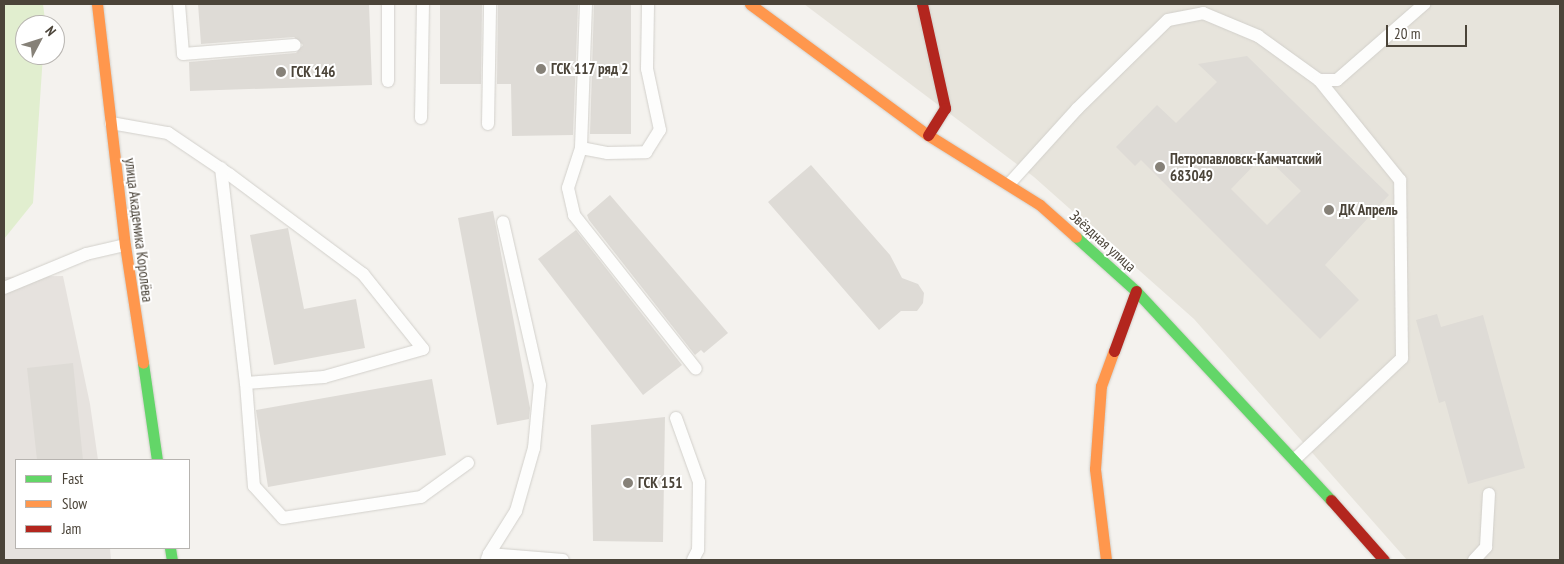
<!DOCTYPE html>
<html>
<head>
<meta charset="utf-8">
<style>
	body { margin:0 }
	#map { position:relative; width:1564px; height:564px; overflow:hidden; background:#f4f2ee; font-family:"PT Sans Narrow",sans-serif }
	div>[style] { position:absolute }
	[style*='--x'] { left:calc(var(--x)*1px); top:calc(var(--y)*1px); width:calc(var(--w)*1px); rotate:calc(var(--a)*1deg) }
	.residential>* { inset:0; background:#e7e4dc }
	.industrial>* { inset:0; background:#e6e2de }
	.green>* { inset:0; background:#e1eecf }
	.building>* { inset:0; background:#dedbd6 }
	.roads { filter:drop-shadow(0 0 1px #d2d0cb) drop-shadow(0 0 1px #d2d0cb) }
	.lane>* { height:12px; margin:-6px; padding:0 6px; transform-origin:6px; border-radius:6px; background:#fdfdfc }
	.fast>* { height:11px; margin:-5.5px; padding:0 5.5px; transform-origin:5.5px; border-radius:5.5px; background:#63d668 }
	.slow>* { height:11px; margin:-5.5px; padding:0 5.5px; transform-origin:5.5px; border-radius:5.5px; background:#ff974d }
	.jam>* { height:11px; margin:-5.5px; padding:0 5.5px; transform-origin:5.5px; border-radius:5.5px; background:#b3261e }
	.dots>* { width:14px; height:14px; translate:-50% -50%; box-sizing:border-box; border:2px solid #fff; border-radius:50% }
	span { translate:-50% -50%; white-space:nowrap; text-align:center; line-height:1.15; -webkit-text-stroke:4px #fff; paint-order:stroke }
	.poi-label { font-size:15px; color:#4b4439; font-weight:700 }
	.left { translate:0 -50%; text-align:left }
	.street-label { font-size:15px; color:#4b4439 }
	.frame { position:absolute; inset:0; border:5px solid #4b4439; pointer-events:none }
	.legend { position:absolute; left:15px; top:459px; width:175px; height:90px; box-sizing:border-box; background:#fff; border:1px solid #b7b4b0; margin:0; padding:6px 9px; list-style:none; font-size:15px; color:#4b4439 }
	.legend li { display:flex; align-items:center; gap:10px; height:25px }
	.legend b { width:25px; border:1px solid #b7b4b0 }
	.north { position:absolute; left:15px; top:15px; width:50px; height:50px; box-sizing:border-box; background:#fff; border:1px solid #b7b4b0; border-radius:50%; rotate:50deg; font-size:14px; font-weight:700; line-height:20px; text-align:center; color:#4b4439 }
	.north::after { content:''; display:block; margin:auto; width:18px; height:22px; background:#868178; clip-path:polygon(50% 0,100% 100%,50% 72%,0 100%) }
	.scale { position:absolute; left:1386px; top:25px; width:81px; height:22px; box-sizing:border-box; border:2px solid #4b4439; border-top:0; padding-left:6px; font-size:15px; line-height:18px; white-space:nowrap; color:#4b4439; -webkit-text-stroke:4px #fff; paint-order:stroke }
</style>
</head>
<body>
<div id="map">
	<div class="residential">
		<div style="clip-path:polygon(804px 4px,1560px 4px,1560px 560px,1407px 560px,1194px 319px,1034px 177px)"></div>
	</div>
	<div class="industrial">
		<div style="clip-path:polygon(63px 276px,90px 404px,98px 460px,16px 460px,16px 548px,110px 548px,111px 560px,4px 560px,4px 277px)"></div>
	</div>
	<div class="green">
		<div style="clip-path:polygon(4px 4px,43px 4px,45px 20px,45px 25px,25px 25px,25px 55px,43px 55px,33px 203px,4px 239px)"></div>
	</div>
	<div class="building">
		<div style="clip-path:polygon(198px 4px,369px 4px,372px 85px,190px 91px,189px 62px,296px 53px,303px 45px,294px 37px,201px 44px)"></div>
		<div style="clip-path:polygon(440px 4px,482px 4px,481px 84px,440px 84px)"></div>
		<div style="clip-path:polygon(498px 4px,578px 4px,573px 135px,512px 136px,511px 84px,497px 84px)"></div>
		<div style="clip-path:polygon(594px 4px,631px 4px,631px 134px,590px 134px)"></div>
		<div style="clip-path:polygon(evenodd,1247px 56px,1389px 195px,1325px 265px,1359px 300px,1320px 339px,1141px 160px,1135px 166px,1116px 147px,1157px 105px,1176px 123px,1217px 82px,1198px 64px,1247px 56px,1264px 155px,1301px 191px,1267px 225px,1231px 189px,1264px 155px)"></div>
		<div style="clip-path:polygon(811px 165px,890px 255px,902px 278px,918px 284px,924px 293px,923px 303px,917px 311px,901px 311px,879px 330px,768px 202px)"></div>
		<div style="clip-path:polygon(610px 195px,728px 333px,704px 353px,701px 350px,695px 355px,589px 220px,587px 215px)"></div>
		<div style="clip-path:polygon(493px 211px,530px 408px,529px 419px,497px 425px,458px 218px)"></div>
		<div style="clip-path:polygon(288px 228px,304px 309px,356px 299px,365px 348px,274px 365px,250px 235px)"></div>
		<div style="clip-path:polygon(576px 230px,682px 365px,643px 395px,538px 259px)"></div>
		<div style="clip-path:polygon(1437px 314px,1441px 327px,1483px 315px,1525px 468px,1468px 484px,1445px 401px,1439px 403px,1416px 320px)"></div>
		<div style="clip-path:polygon(73px 363px,83px 460px,37px 460px,27px 368px)"></div>
		<div style="clip-path:polygon(432px 379px,446px 455px,268px 487px,256px 410px)"></div>
		<div style="clip-path:polygon(665px 417px,663px 542px,593px 541px,591px 425px)"></div>
	</div>
	<div class="roads">
		<div class="lane">
			<div style="--x:179;--y:4;--w:50;--a:85.4"></div>
			<div style="--x:183;--y:54;--w:112;--a:-4.6"></div>
			<div style="--x:388;--y:4;--w:77;--a:90"></div>
			<div style="--x:586;--y:4;--w:144;--a:92"></div>
			<div style="--x:581;--y:148;--w:42;--a:108"></div>
			<div style="--x:568;--y:188;--w:28;--a:77"></div>
			<div style="--x:574;--y:215;--w:196;--a:51.6"></div>
			<div style="--x:421;--y:118;--w:114;--a:-89"></div>
			<div style="--x:111;--y:123;--w:58;--a:10"></div>
			<div style="--x:168;--y:133;--w:75;--a:34.1"></div>
			<div style="--x:230;--y:175;--w:166;--a:36.7"></div>
			<div style="--x:363;--y:274;--w:96;--a:51.3"></div>
			<div style="--x:423;--y:349;--w:103;--a:164.2"></div>
			<div style="--x:324;--y:377;--w:78;--a:175.6"></div>
			<div style="--x:246;--y:383;--w:103;--a:85.6"></div>
			<div style="--x:254;--y:486;--w:43;--a:47.8"></div>
			<div style="--x:283;--y:518;--w:140;--a:-8.7"></div>
			<div style="--x:421;--y:497;--w:58;--a:-35.9"></div>
			<div style="--x:488;--y:124;--w:120;--a:-89"></div>
			<div style="--x:581;--y:148;--w:26;--a:11"></div>
			<div style="--x:607;--y:153;--w:39;--a:-1"></div>
			<div style="--x:646;--y:152;--w:26;--a:-58"></div>
			<div style="--x:660;--y:130;--w:62;--a:-102"></div>
			<div style="--x:647;--y:69;--w:65;--a:-89.1"></div>
			<div style="--x:221;--y:168;--w:216;--a:83.4"></div>
			<div style="--x:1009;--y:184;--w:101;--a:-47.8"></div>
			<div style="--x:1077;--y:109;--w:127;--a:-44.4"></div>
			<div style="--x:1168;--y:20;--w:36;--a:-11"></div>
			<div style="--x:1203;--y:13;--w:60;--a:22.7"></div>
			<div style="--x:1258;--y:36;--w:75;--a:35.8"></div>
			<div style="--x:1319;--y:80;--w:18;--a:0"></div>
			<div style="--x:1337;--y:80;--w:116;--a:-41.1"></div>
			<div style="--x:4;--y:288;--w:89;--a:-22.5"></div>
			<div style="--x:86;--y:254;--w:40;--a:-13"></div>
			<div style="--x:676;--y:418;--w:68;--a:70.2"></div>
			<div style="--x:699;--y:482;--w:68;--a:90.8"></div>
			<div style="--x:698;--y:550;--w:11;--a:117"></div>
			<div style="--x:1295;--y:459;--w:147;--a:-43.3"></div>
			<div style="--x:1402;--y:358;--w:178;--a:-90.6"></div>
			<div style="--x:1400;--y:180;--w:129;--a:-129"></div>
			<div style="--x:489;--y:554;--w:51;--a:-57.9"></div>
			<div style="--x:516;--y:511;--w:66;--a:-74.1"></div>
			<div style="--x:534;--y:448;--w:63;--a:-84.6"></div>
			<div style="--x:540;--y:385;--w:167;--a:-102.8"></div>
			<div style="--x:487;--y:559;--w:5;--a:-68"></div>
			<div style="--x:489;--y:554;--w:74;--a:4.6"></div>
			<div style="--x:1474;--y:560;--w:18;--a:-47"></div>
			<div style="--x:1486;--y:547;--w:53;--a:-86.8"></div>
		</div>
		<div class="fast">
			<div style="--x:1076;--y:237;--w:81;--a:42"></div>
			<div style="--x:1136;--y:291;--w:286;--a:47"></div>
			<div style="--x:143;--y:363;--w:98;--a:81.8"></div>
			<div style="--x:170;--y:548;--w:12;--a:81"></div>
		</div>
		<div class="slow">
			<div style="--x:97;--y:4;--w:243;--a:83.4"></div>
			<div style="--x:125;--y:245;--w:119;--a:81.3"></div>
			<div style="--x:750;--y:4;--w:221;--a:36.4"></div>
			<div style="--x:928;--y:135;--w:132;--a:32"></div>
			<div style="--x:1040;--y:205;--w:48;--a:41.6"></div>
			<div style="--x:1106;--y:560;--w:92;--a:-96.9"></div>
			<div style="--x:1095;--y:469;--w:83;--a:-85.9"></div>
			<div style="--x:1101;--y:386;--w:37;--a:-70"></div>
		</div>
		<div class="jam">
			<div style="--x:922;--y:4;--w:107;--a:77.5"></div>
			<div style="--x:945;--y:108;--w:32;--a:122"></div>
			<div style="--x:1114;--y:351;--w:64;--a:-69.9"></div>
			<div style="--x:1331;--y:500;--w:80;--a:48.5"></div>
		</div>
	</div>
	<div class="dots">
		<div style="left:541px;top:69px;background:#868178"></div>
		<div style="left:281px;top:72px;background:#868178"></div>
		<div style="left:1160px;top:167px;background:#868178"></div>
		<div style="left:1329px;top:210px;background:#868178"></div>
		<div style="left:628px;top:483px;background:#868178"></div>
	</div>
	<div class="poi-label">
		<span class="left" style="left:551px;top:69px">ГСК 117 ряд 2</span>
		<span class="left" style="left:291px;top:72px">ГСК 146</span>
		<span class="left" style="left:1170px;top:167px">Петропавловск-Камчатский<br>683049</span>
		<span class="left" style="left:1339px;top:210px">ДК Апрель</span>
		<span class="left" style="left:638px;top:483px">ГСК 151</span>
	</div>
	<div class="street-label">
		<span style="left:139px;top:230px;rotate:83deg">улица Академика Королёва</span>
		<span style="left:1103px;top:241px;rotate:42deg">Звёздная улица</span>
	</div>
	<div class="frame"></div>
	<ul class="legend">
	<li><b style="height:6px;background:#63d668"></b>Fast</li>
	<li><b style="height:6px;background:#ff974d"></b>Slow</li>
	<li><b style="height:6px;background:#b3261e"></b>Jam</li>
	</ul>
	<div class="north">N</div>
	<div class="scale">20 m</div>
</div>
</body>
</html>
